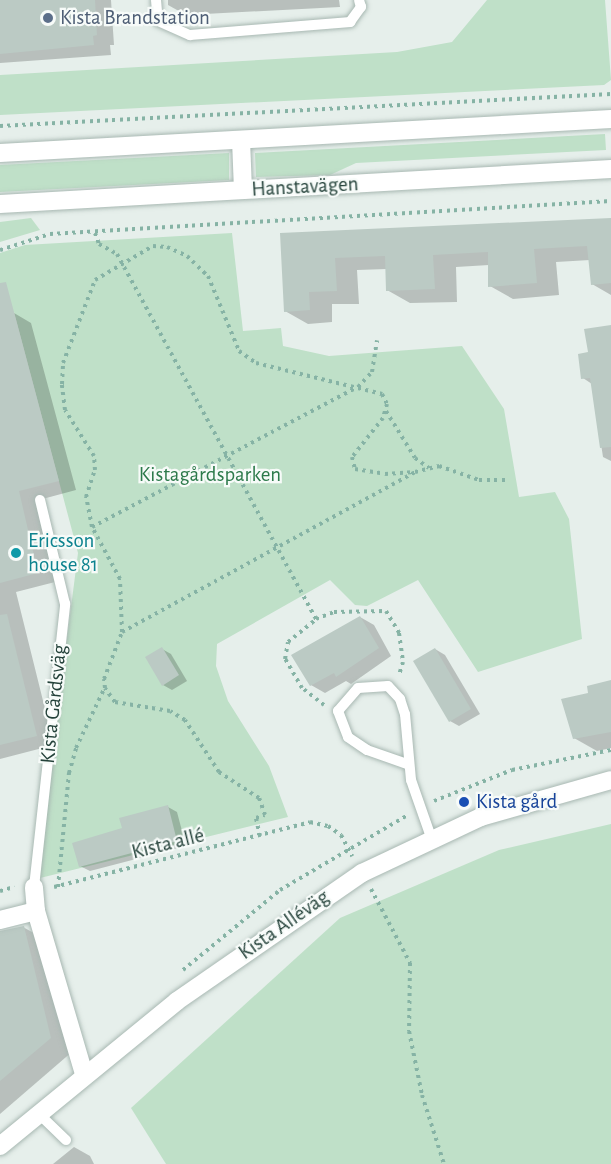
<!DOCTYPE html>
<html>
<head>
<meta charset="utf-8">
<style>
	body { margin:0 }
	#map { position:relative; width:611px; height:1164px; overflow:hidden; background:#e6efeb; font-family:"Alegreya Sans",sans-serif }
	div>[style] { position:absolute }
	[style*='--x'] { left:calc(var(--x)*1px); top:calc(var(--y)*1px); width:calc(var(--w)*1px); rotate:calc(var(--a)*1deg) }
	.green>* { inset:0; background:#bfe0c8 }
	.shadow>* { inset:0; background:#0003 }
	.building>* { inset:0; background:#bbcac4 }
	.path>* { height:4px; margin-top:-2px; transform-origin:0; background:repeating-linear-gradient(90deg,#86b3a5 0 3px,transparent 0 7.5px) }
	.roads { filter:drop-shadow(0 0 2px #a8b8b2) drop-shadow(0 0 2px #a8b8b2) }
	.service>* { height:10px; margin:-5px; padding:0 5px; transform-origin:5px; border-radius:5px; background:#fff }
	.minor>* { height:18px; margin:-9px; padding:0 9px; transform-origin:9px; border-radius:9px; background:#fff }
	.secondary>* { height:18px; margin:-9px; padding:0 9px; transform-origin:9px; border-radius:9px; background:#fff }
	.dots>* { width:16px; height:16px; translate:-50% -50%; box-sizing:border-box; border:3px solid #f7fbf9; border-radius:50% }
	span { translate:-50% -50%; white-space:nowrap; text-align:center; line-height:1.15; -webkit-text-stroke:4.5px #f7fbf9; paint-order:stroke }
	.service-label { font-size:21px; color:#4e5e75 }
	.left { translate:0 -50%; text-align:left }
	.street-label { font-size:21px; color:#24423a }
	.park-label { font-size:21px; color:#2d7a4b }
	.culture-label { font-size:21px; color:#0d838f }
	.transit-label { font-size:21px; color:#164399 }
</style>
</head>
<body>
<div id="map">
	<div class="green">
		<div style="clip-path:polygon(487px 0,605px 0,611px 80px,604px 85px,0 115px,0 75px,397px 52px,452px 42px)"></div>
		<div style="clip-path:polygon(605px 134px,606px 150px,356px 163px,330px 175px,256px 177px,255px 153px)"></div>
		<div style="clip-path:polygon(229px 153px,229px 180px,0 192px,0 165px)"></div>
		<div style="clip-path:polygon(31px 218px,40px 230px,0 242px,0 222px)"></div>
		<div style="clip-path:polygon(232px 233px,243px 331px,281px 328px,283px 346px,329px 356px,462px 346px,504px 409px,519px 497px,555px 492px,569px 519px,582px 639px,478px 672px,418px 580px,367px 606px,355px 605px,330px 580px,217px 644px,216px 666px,228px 701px,269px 766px,288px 817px,36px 879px,78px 553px,14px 312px,0 315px,0 253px,25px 245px)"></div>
		<div style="clip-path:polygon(611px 824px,611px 1164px,166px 1164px,131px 1108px,340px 918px,499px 850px)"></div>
	</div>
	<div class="shadow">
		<div style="clip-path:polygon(0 0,111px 0,114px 45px,110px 45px,111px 55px,0 63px)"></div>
		<div style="clip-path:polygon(168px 0,339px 0,340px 7px,186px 15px,168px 5px)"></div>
		<div style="clip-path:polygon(611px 220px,611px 295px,592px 284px,590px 260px,556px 262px,559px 295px,513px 299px,490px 286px,489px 265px,456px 267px,457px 302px,410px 303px,387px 290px,387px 269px,357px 270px,359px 304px,332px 304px,332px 322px,308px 324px,285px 311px,281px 234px)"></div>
		<div style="clip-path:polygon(14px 313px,31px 323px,76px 490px,35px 501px,55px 582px,16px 592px,54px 745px,0 759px,0 316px)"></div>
		<div style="clip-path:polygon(611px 326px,611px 461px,603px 457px,592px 384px,583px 378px,589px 353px)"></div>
		<div style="clip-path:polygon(360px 617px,374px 625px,391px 656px,351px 684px,346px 681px,325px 693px,311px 685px)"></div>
		<div style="clip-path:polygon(162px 649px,171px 654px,187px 681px,172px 690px,163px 685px)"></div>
		<div style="clip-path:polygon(435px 649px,445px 655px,480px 714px,459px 726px,450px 721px)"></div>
		<div style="clip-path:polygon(611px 681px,611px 748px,597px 751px,574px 738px,590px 694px)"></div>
		<div style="clip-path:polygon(168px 807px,177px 812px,186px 846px,90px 871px,80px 866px,123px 829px)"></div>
		<div style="clip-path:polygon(23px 927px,46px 940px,73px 1051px,0 1114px,0 933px)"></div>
		<div style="clip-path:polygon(74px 1147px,90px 1156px,94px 1164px,53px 1164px)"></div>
	</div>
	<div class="building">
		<div style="clip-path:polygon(0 0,95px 0,97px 35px,93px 36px,94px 45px,0 54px)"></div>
		<div style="clip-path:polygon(611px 218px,611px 283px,591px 285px,587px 246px,534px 249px,537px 283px,488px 287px,488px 252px,433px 255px,435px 289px,386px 291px,385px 256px,335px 258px,337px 291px,309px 292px,310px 310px,284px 312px,280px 233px)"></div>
		<div style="clip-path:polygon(6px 282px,59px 481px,19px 491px,38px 573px,0 583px,0 283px)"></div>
		<div style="clip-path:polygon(611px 325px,611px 447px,600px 448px,590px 378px,581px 379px,578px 354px,588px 352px,584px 329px)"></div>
		<div style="clip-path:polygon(7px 614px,37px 736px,0 745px,0 615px)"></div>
		<div style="clip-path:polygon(360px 616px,379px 648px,336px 677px,334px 673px,310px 686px,291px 655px)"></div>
		<div style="clip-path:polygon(162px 647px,179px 675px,162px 686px,145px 657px)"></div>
		<div style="clip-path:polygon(435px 648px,471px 709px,449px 722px,413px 661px)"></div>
		<div style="clip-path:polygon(611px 680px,611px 732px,573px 739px,561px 699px,588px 693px,587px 686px)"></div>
		<div style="clip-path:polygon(168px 805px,177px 841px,79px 867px,72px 843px,122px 828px,119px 818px)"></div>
		<div style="clip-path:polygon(24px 926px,51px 1038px,0 1081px,0 931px)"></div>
	</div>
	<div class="path">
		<div style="--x:0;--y:126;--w:612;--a:-3"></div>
		<div style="--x:95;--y:233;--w:12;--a:70"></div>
		<div style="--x:99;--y:244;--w:21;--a:29"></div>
		<div style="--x:117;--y:254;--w:416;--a:61.4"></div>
		<div style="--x:0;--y:250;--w:52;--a:-17.7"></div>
		<div style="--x:50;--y:234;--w:562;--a:-3.37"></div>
		<div style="--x:386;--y:411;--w:55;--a:58.3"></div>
		<div style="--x:415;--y:458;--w:17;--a:36"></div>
		<div style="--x:92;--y:527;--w:301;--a:-27.8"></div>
		<div style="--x:358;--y:387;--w:21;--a:-47"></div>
		<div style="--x:372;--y:372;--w:32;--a:-81"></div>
		<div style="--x:122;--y:632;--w:334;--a:-28.6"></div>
		<div style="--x:415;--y:472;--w:25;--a:-14"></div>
		<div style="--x:439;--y:466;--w:42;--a:19.3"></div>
		<div style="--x:479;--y:480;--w:28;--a:0"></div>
		<div style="--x:324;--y:705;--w:28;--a:-142"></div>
		<div style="--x:302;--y:688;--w:34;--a:-120"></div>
		<div style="--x:285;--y:659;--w:17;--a:-80"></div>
		<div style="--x:288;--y:642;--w:36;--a:-39"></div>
		<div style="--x:316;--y:619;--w:19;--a:-21"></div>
		<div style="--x:334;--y:612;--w:52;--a:-1.1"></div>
		<div style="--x:386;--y:611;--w:26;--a:59"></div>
		<div style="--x:399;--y:633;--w:29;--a:82"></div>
		<div style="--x:403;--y:662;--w:14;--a:107"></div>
		<div style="--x:434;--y:801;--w:84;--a:-21.7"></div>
		<div style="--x:512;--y:770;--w:101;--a:-11.4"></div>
		<div style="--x:260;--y:836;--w:18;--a:-103"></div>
		<div style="--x:256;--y:818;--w:9;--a:-18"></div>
		<div style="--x:265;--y:815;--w:18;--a:-109"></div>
		<div style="--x:259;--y:798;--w:48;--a:-147"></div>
		<div style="--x:219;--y:772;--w:62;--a:-123.2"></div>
		<div style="--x:185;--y:720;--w:17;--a:-149"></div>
		<div style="--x:170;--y:711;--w:56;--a:-170.7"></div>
		<div style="--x:115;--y:702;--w:17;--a:-126"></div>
		<div style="--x:105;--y:688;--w:9;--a:-96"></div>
		<div style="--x:104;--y:679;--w:50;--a:-69"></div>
		<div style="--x:122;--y:632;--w:53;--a:-92.2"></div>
		<div style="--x:120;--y:579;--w:59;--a:-118.3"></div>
		<div style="--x:92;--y:527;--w:31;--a:-101"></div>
		<div style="--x:86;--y:497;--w:28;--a:-72"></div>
		<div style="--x:95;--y:470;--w:14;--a:-94"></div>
		<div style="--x:94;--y:456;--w:54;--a:-122.2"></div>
		<div style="--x:65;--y:410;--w:26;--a:-97"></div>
		<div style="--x:62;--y:384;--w:21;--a:-87"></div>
		<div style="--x:63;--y:363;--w:89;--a:-68.9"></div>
		<div style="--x:95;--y:280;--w:67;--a:-30.4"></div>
		<div style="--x:153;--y:246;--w:14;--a:4"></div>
		<div style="--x:167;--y:247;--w:22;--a:24"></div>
		<div style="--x:187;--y:256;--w:29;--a:44"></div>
		<div style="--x:208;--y:276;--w:81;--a:67.5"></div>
		<div style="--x:239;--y:351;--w:21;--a:35"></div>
		<div style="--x:256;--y:363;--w:130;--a:13.8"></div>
		<div style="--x:382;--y:394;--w:11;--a:63"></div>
		<div style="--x:387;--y:404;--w:15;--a:106"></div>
		<div style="--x:383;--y:418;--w:50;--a:128.5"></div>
		<div style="--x:352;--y:457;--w:12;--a:76"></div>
		<div style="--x:355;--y:469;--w:30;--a:9"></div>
		<div style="--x:385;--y:474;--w:30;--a:-4"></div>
		<div style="--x:54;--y:887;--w:264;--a:-14.2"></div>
		<div style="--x:310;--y:822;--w:18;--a:13"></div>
		<div style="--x:328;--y:826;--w:16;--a:35"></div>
		<div style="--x:341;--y:835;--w:24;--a:62"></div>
		<div style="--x:58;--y:887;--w:115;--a:-84.5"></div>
		<div style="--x:69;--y:773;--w:26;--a:-74"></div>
		<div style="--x:76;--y:748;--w:65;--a:-64.6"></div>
		<div style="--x:371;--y:889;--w:84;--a:62.2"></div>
		<div style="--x:410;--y:963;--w:68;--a:90.8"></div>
		<div style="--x:409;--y:1031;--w:65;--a:78.5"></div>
		<div style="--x:422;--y:1095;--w:72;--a:72.3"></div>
		<div style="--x:0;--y:891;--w:15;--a:-16"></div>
		<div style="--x:183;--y:970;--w:126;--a:-39.5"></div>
		<div style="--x:280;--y:890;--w:146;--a:-30.4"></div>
	</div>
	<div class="roads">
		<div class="service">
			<div style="--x:156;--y:0;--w:21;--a:85"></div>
			<div style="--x:158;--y:21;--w:35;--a:24"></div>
			<div style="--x:190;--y:35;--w:161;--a:-4.6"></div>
			<div style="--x:350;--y:22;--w:19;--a:-54"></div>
			<div style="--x:361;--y:7;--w:7;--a:-106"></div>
			<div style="--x:407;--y:764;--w:42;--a:-160.7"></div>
			<div style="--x:367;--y:750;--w:23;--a:-146"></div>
			<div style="--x:348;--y:737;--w:28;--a:-111"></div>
			<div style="--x:338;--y:711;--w:30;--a:-49"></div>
			<div style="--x:358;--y:688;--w:30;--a:-4"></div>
			<div style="--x:388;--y:686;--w:18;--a:47"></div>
			<div style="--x:400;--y:699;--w:16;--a:72"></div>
			<div style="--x:405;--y:714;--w:66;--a:84.8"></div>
			<div style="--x:411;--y:780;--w:64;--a:70.7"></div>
			<div style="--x:34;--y:887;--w:285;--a:-83.7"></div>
			<div style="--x:65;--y:604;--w:107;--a:-103.5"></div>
			<div style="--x:38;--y:1113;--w:39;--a:44"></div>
		</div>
		<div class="minor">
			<div style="--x:36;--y:911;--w:170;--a:73.6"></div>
			<div style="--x:0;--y:920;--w:37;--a:-14"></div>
			<div style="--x:36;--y:911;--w:24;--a:-95"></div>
			<div style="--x:0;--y:1146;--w:229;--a:-39.3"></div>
			<div style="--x:177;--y:1001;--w:225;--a:-34.7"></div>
			<div style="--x:362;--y:873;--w:132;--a:-25.2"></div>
			<div style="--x:481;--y:817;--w:135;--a:-15.9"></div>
		</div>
		<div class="secondary">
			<div style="--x:241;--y:140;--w:50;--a:87.7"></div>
			<div style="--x:0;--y:153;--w:612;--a:-3.19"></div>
			<div style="--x:0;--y:204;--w:612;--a:-3.28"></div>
		</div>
	</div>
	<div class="dots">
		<div style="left:48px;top:18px;background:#5c6f8a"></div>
		<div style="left:16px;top:553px;background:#0f9aa8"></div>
		<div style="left:464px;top:802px;background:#1a4fb4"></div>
	</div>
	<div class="service-label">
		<span class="left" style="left:60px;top:18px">Kista Brandstation</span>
	</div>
	<div class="street-label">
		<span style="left:305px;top:187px;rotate:-3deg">Hanstavägen</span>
		<span style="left:54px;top:704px;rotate:-84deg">Kista Gårdsväg</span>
		<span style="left:168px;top:844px;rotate:-14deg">Kista allé</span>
		<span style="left:284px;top:925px;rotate:-35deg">Kista Alléväg</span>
	</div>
	<div class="park-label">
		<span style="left:210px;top:475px">Kistagårdsparken</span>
	</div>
	<div class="culture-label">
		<span class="left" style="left:28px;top:553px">Ericsson<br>house 81</span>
	</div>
	<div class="transit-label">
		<span class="left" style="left:476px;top:802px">Kista gård</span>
	</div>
</div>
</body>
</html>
